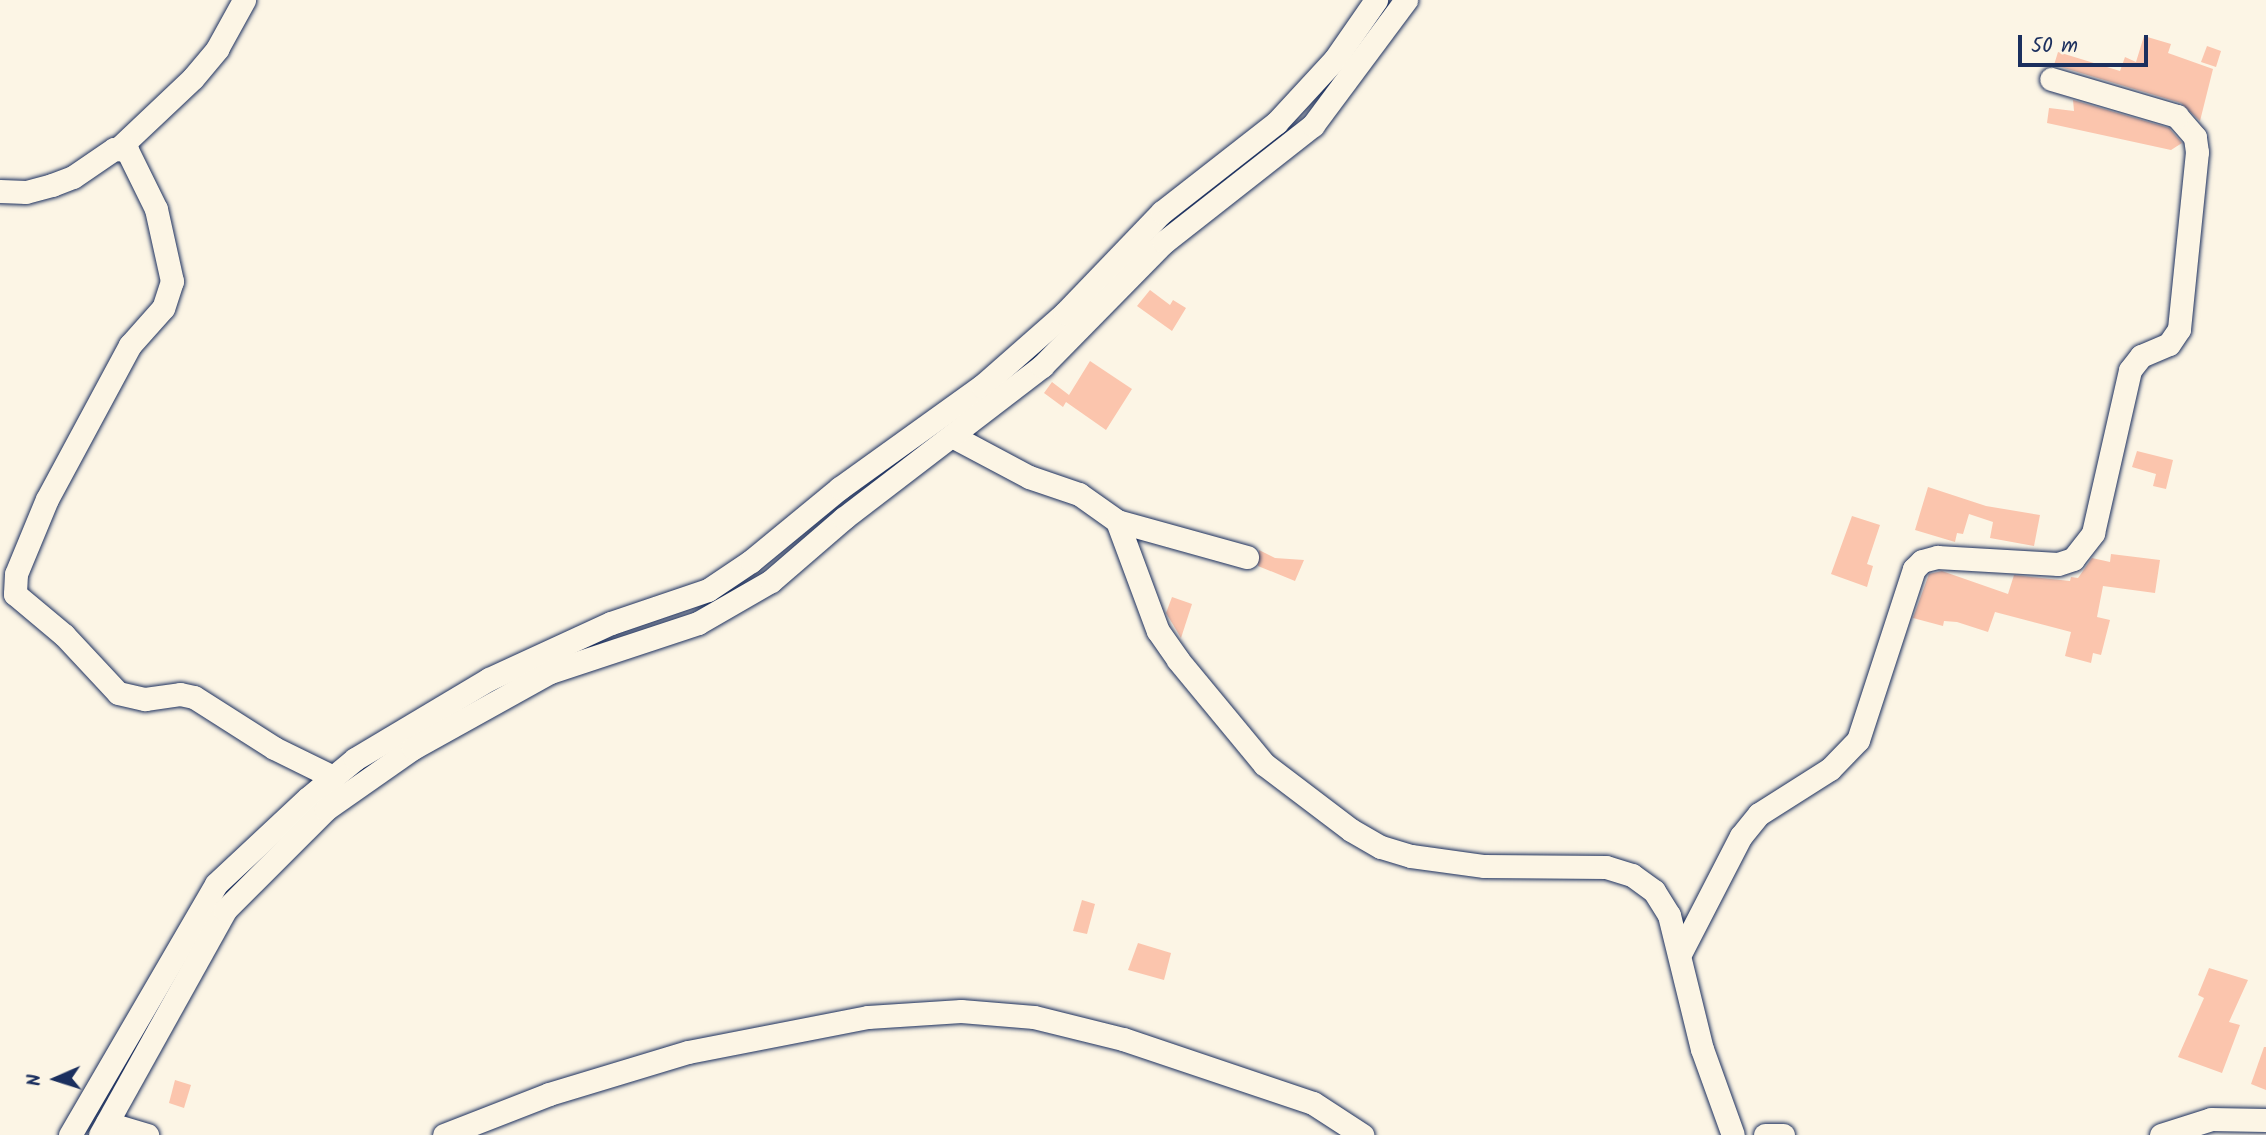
<!DOCTYPE html>
<html>
<head>
<meta charset="utf-8">
<style>
	body { margin:0 }
	#map { position:relative; width:2266px; height:1135px; overflow:hidden; background:#fcf5e5; font-family:Kalam,sans-serif }
	div>[style] { position:absolute }
	[style*='--x'] { left:calc(var(--x)*1px); top:calc(var(--y)*1px); width:calc(var(--w)*1px); rotate:calc(var(--a)*1deg) }
	.building>* { inset:0; background:#fbc5ad }
	.roads { filter:drop-shadow(0 0 2px #1b2f5e) drop-shadow(0 0 2px #1b2f5e) }
	.minor>* { height:23px; margin:-11.5px; padding:0 11.5px; transform-origin:11.5px; border-radius:11.5px; background:#fcf5e5 }
	span { translate:-50% -50%; white-space:nowrap; text-align:center; line-height:1.15; -webkit-text-stroke:7px #fcf5e5; paint-order:stroke }
	.north { position:absolute; left:21px; top:1044px; width:70px; height:70px; -webkit-text-stroke:5px #fcf5e5; paint-order:stroke; rotate:267deg; font-size:19px; font-weight:700; line-height:28px; text-align:center; color:#1b2f5e }
	.north::after { content:''; display:block; margin:auto; width:24px; height:32px; background:#1b2f5e; clip-path:polygon(50% 0,100% 100%,50% 72%,0 100%) }
	.scale { position:absolute; left:2018px; top:35px; width:130px; height:32px; box-sizing:border-box; border:4px solid #1b2f5e; border-top:0; padding-left:9px; font-size:21px; line-height:24px; white-space:nowrap; color:#1b2f5e; -webkit-text-stroke:5px #fcf5e5; paint-order:stroke }
</style>
</head>
<body>
<div id="map">
	<div class="building">
		<div style="clip-path:polygon(2144px 36px,2171px 44px,2168px 53px,2213px 69px,2200px 121px,2181px 103px,2054px 65px,2058px 52px,2120px 71px,2125px 57px,2136px 62px)"></div>
		<div style="clip-path:polygon(2207px 46px,2221px 51px,2216px 67px,2201px 62px)"></div>
		<div style="clip-path:polygon(2073px 100px,2169px 128px,2182px 143px,2171px 150px,2047px 123px,2049px 108px,2074px 111px)"></div>
		<div style="clip-path:polygon(1150px 290px,1170px 305px,1173px 300px,1186px 308px,1172px 331px,1137px 306px)"></div>
		<div style="clip-path:polygon(1090px 361px,1132px 389px,1106px 430px,1066px 402px,1063px 407px,1044px 393px,1052px 382px,1069px 395px)"></div>
		<div style="clip-path:polygon(2137px 451px,2173px 460px,2166px 489px,2153px 486px,2156px 474px,2132px 467px)"></div>
		<div style="clip-path:polygon(1928px 487px,1986px 506px,2040px 515px,2034px 546px,1990px 538px,1993px 522px,1969px 514px,1963px 534px,1957px 533px,1955px 542px,1915px 530px)"></div>
		<div style="clip-path:polygon(1852px 516px,1880px 525px,1867px 564px,1873px 566px,1867px 587px,1831px 574px)"></div>
		<div style="clip-path:polygon(1259px 550px,1275px 558px,1304px 560px,1295px 581px,1258px 566px)"></div>
		<div style="clip-path:polygon(2111px 554px,2160px 560px,2155px 593px,2103px 586px,2097px 617px,2110px 620px,2101px 655px,2093px 653px,2091px 663px,2065px 656px,2071px 632px,1995px 612px,1988px 632px,1957px 622px,1944px 621px,1943px 626px,1913px 618px,1929px 574px,1942px 571px,2008px 594px,2014px 575px,2070px 581px,2071px 577px,2078px 578px,2092px 558px,2110px 562px)"></div>
		<div style="clip-path:polygon(1172px 597px,1192px 604px,1181px 638px,1166px 613px)"></div>
		<div style="clip-path:polygon(1082px 900px,1095px 904px,1087px 934px,1073px 931px)"></div>
		<div style="clip-path:polygon(1138px 943px,1171px 953px,1164px 980px,1128px 970px)"></div>
		<div style="clip-path:polygon(2209px 968px,2248px 980px,2229px 1022px,2240px 1025px,2222px 1073px,2178px 1057px,2204px 998px,2198px 995px)"></div>
		<div style="clip-path:polygon(2264px 1047px,2266px 1047px,2266px 1090px,2251px 1084px)"></div>
		<div style="clip-path:polygon(175px 1080px,191px 1085px,184px 1108px,169px 1103px)"></div>
	</div>
	<div class="roads">
		<div class="minor">
			<div style="--x:120;--y:147;--w:100;--a:-43.4"></div>
			<div style="--x:193;--y:78;--w:38;--a:-50"></div>
			<div style="--x:217;--y:49;--w:56;--a:-61.1"></div>
			<div style="--x:0;--y:191;--w:26;--a:2"></div>
			<div style="--x:26;--y:192;--w:27;--a:-15"></div>
			<div style="--x:52;--y:185;--w:22;--a:-21"></div>
			<div style="--x:73;--y:177;--w:50;--a:-34.3"></div>
			<div style="--x:114;--y:149;--w:13;--a:4"></div>
			<div style="--x:127;--y:150;--w:66;--a:63.8"></div>
			<div style="--x:156;--y:209;--w:74;--a:77.5"></div>
			<div style="--x:172;--y:281;--w:28;--a:108"></div>
			<div style="--x:163;--y:308;--w:50;--a:131.7"></div>
			<div style="--x:130;--y:345;--w:175;--a:118.3"></div>
			<div style="--x:47;--y:499;--w:81;--a:112.5"></div>
			<div style="--x:16;--y:574;--w:20;--a:93"></div>
			<div style="--x:15;--y:594;--w:64;--a:39.9"></div>
			<div style="--x:64;--y:635;--w:79;--a:47"></div>
			<div style="--x:118;--y:693;--w:28;--a:13"></div>
			<div style="--x:145;--y:699;--w:35;--a:-8"></div>
			<div style="--x:180;--y:694;--w:14;--a:12"></div>
			<div style="--x:194;--y:697;--w:95;--a:32.5"></div>
			<div style="--x:274;--y:748;--w:66;--a:26.2"></div>
			<div style="--x:952;--y:436;--w:87;--a:28"></div>
			<div style="--x:1029;--y:477;--w:53;--a:18.8"></div>
			<div style="--x:1079;--y:494;--w:47;--a:35.4"></div>
			<div style="--x:1117;--y:521;--w:117;--a:69.6"></div>
			<div style="--x:1158;--y:631;--w:35;--a:55"></div>
			<div style="--x:1178;--y:660;--w:135;--a:50.4"></div>
			<div style="--x:1264;--y:764;--w:109;--a:37.2"></div>
			<div style="--x:1351;--y:830;--w:34;--a:30"></div>
			<div style="--x:1381;--y:847;--w:31;--a:17"></div>
			<div style="--x:1411;--y:856;--w:74;--a:7.8"></div>
			<div style="--x:1484;--y:866;--w:122;--a:0.5"></div>
			<div style="--x:1606;--y:867;--w:27;--a:17"></div>
			<div style="--x:1632;--y:875;--w:27;--a:36"></div>
			<div style="--x:1654;--y:891;--w:28;--a:58"></div>
			<div style="--x:1669;--y:915;--w:138;--a:76.2"></div>
			<div style="--x:1702;--y:1049;--w:91;--a:70.2"></div>
			<div style="--x:1117;--y:521;--w:135;--a:15.5"></div>
			<div style="--x:1681;--y:952;--w:131;--a:-62.7"></div>
			<div style="--x:1741;--y:836;--w:28;--a:-51"></div>
			<div style="--x:1759;--y:814;--w:84;--a:-32.4"></div>
			<div style="--x:1830;--y:769;--w:40;--a:-46"></div>
			<div style="--x:1858;--y:740;--w:180;--a:-71.9"></div>
			<div style="--x:1914;--y:569;--w:11;--a:-45"></div>
			<div style="--x:1922;--y:561;--w:16;--a:-15"></div>
			<div style="--x:1937;--y:557;--w:121;--a:3.3"></div>
			<div style="--x:2058;--y:564;--w:16;--a:-18"></div>
			<div style="--x:2073;--y:559;--w:33;--a:-52"></div>
			<div style="--x:2093;--y:533;--w:167;--a:-77.2"></div>
			<div style="--x:2130;--y:370;--w:18;--a:-52"></div>
			<div style="--x:2141;--y:356;--w:30;--a:-23"></div>
			<div style="--x:2169;--y:344;--w:18;--a:-56"></div>
			<div style="--x:2179;--y:329;--w:178;--a:-84.2"></div>
			<div style="--x:2197;--y:152;--w:15;--a:-98"></div>
			<div style="--x:2195;--y:137;--w:28;--a:-131"></div>
			<div style="--x:2177;--y:116;--w:131;--a:-163.6"></div>
			<div style="--x:107;--y:1123;--w:42;--a:16.7"></div>
			<div style="--x:70;--y:1135;--w:290;--a:-59.8"></div>
			<div style="--x:216;--y:884;--w:126;--a:-43.1"></div>
			<div style="--x:308;--y:798;--w:61;--a:-39.7"></div>
			<div style="--x:355;--y:759;--w:156;--a:-30.8"></div>
			<div style="--x:489;--y:679;--w:134;--a:-24.7"></div>
			<div style="--x:611;--y:623;--w:102;--a:-18.8"></div>
			<div style="--x:708;--y:590;--w:52;--a:-34"></div>
			<div style="--x:751;--y:561;--w:115;--a:-39.4"></div>
			<div style="--x:840;--y:488;--w:175;--a:-35.7"></div>
			<div style="--x:982;--y:386;--w:111;--a:-41.3"></div>
			<div style="--x:1065;--y:313;--w:140;--a:-46.2"></div>
			<div style="--x:1162;--y:212;--w:145;--a:-38"></div>
			<div style="--x:1276;--y:123;--w:87;--a:-47.3"></div>
			<div style="--x:1335;--y:59;--w:72;--a:-55.2"></div>
			<div style="--x:100;--y:1135;--w:257;--a:-60.9"></div>
			<div style="--x:225;--y:910;--w:143;--a:-45"></div>
			<div style="--x:326;--y:809;--w:106;--a:-35"></div>
			<div style="--x:413;--y:748;--w:157;--a:-29"></div>
			<div style="--x:550;--y:672;--w:156;--a:-18.3"></div>
			<div style="--x:698;--y:623;--w:84;--a:-29.9"></div>
			<div style="--x:771;--y:581;--w:96;--a:-40.8"></div>
			<div style="--x:844;--y:518;--w:250;--a:-37.5"></div>
			<div style="--x:1042;--y:366;--w:174;--a:-45.5"></div>
			<div style="--x:1164;--y:242;--w:189;--a:-38.1"></div>
			<div style="--x:1313;--y:125;--w:156;--a:-53.4"></div>
			<div style="--x:444;--y:1135;--w:113;--a:-21.3"></div>
			<div style="--x:549;--y:1094;--w:145;--a:-16.8"></div>
			<div style="--x:688;--y:1052;--w:183;--a:-11"></div>
			<div style="--x:868;--y:1017;--w:93;--a:-3.7"></div>
			<div style="--x:961;--y:1011;--w:73;--a:4.7"></div>
			<div style="--x:1034;--y:1017;--w:92;--a:13.9"></div>
			<div style="--x:1123;--y:1039;--w:200;--a:18.6"></div>
			<div style="--x:1313;--y:1103;--w:59;--a:33.1"></div>
			<div style="--x:1765;--y:1135;--w:18;--a:0"></div>
			<div style="--x:2161;--y:1135;--w:52;--a:-17.7"></div>
			<div style="--x:2211;--y:1119;--w:55;--a:1"></div>
		</div>
	</div>
	<div class="north">N</div>
	<div class="scale">50 m</div>
</div>
</body>
</html>
